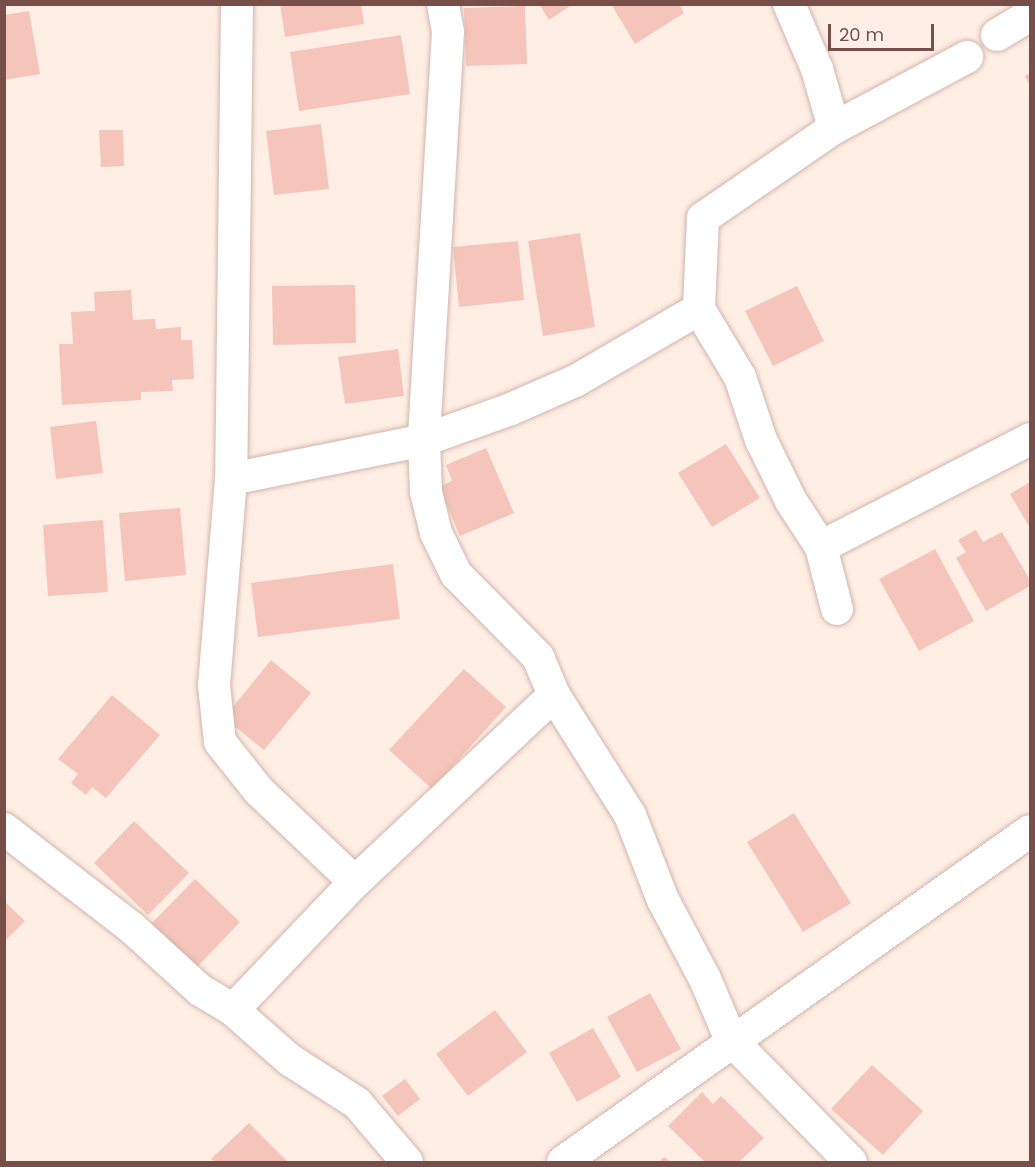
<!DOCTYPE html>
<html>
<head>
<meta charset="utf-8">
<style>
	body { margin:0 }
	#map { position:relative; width:1035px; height:1167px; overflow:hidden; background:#feeee4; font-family:Poppins,sans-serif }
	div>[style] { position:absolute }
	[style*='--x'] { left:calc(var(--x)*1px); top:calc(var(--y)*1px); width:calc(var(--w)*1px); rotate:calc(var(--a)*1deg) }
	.building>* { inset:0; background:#f5c4ba }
	.roads { filter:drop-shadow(0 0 2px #d2b5ac) drop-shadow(0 0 2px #d2b5ac) }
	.minor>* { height:32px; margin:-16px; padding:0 16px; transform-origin:16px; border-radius:16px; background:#fff }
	span { translate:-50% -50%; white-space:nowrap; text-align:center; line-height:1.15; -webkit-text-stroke:5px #fff3ec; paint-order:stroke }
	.frame { position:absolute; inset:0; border:6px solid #784e48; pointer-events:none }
	.scale { position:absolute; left:828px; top:24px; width:106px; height:27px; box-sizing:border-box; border:3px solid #784e48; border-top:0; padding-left:8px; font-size:18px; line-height:21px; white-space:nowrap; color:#784e48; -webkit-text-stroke:4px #fff3ec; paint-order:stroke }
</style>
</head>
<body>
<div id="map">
	<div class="building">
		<div style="clip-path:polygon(280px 4px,361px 4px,364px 24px,285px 37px)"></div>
		<div style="clip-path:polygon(539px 4px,573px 4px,549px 20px)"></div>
		<div style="clip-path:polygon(611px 4px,679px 4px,684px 13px,635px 44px)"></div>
		<div style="clip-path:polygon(525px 6px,527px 64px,466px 66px,464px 8px)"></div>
		<div style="clip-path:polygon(29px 11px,40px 74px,4px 80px,4px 15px)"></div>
		<div style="clip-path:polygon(401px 35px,410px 94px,299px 111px,290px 52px)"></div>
		<div style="clip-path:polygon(1030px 73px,1030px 86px,1025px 76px)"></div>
		<div style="clip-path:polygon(321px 124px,329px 189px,274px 195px,266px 131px)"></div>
		<div style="clip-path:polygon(99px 130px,123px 130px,124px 166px,101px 167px)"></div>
		<div style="clip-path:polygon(580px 233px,595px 327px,543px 336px,528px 241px)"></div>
		<div style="clip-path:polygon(518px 241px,524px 300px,459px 307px,453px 247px)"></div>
		<div style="clip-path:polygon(355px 285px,356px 343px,273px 345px,272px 286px)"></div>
		<div style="clip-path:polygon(797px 286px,824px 341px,773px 366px,745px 311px)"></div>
		<div style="clip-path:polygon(131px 290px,133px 320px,155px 319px,156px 329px,181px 327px,181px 340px,192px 340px,194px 379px,172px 380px,173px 391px,141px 392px,141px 400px,62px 405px,59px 344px,73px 344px,71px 312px,95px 311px,94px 292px)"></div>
		<div style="clip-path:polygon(398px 349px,404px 396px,345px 404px,338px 357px)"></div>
		<div style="clip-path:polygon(96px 421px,103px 473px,56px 479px,50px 427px)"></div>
		<div style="clip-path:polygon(726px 444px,760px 498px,712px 527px,678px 473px)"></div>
		<div style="clip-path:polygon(486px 448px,514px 513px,460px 536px,439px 487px,452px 481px,446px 465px)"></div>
		<div style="clip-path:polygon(1030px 482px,1030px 528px,1010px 494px)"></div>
		<div style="clip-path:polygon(180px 508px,186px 575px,125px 581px,119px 513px)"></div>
		<div style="clip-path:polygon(103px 520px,108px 592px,48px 596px,43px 525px)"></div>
		<div style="clip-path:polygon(976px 530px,983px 542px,1002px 532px,1030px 580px,1030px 586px,986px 611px,956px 558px,966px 552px,958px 540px)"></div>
		<div style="clip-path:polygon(935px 549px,974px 621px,919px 651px,879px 579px)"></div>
		<div style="clip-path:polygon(393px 564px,400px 619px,258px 637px,251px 583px)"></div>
		<div style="clip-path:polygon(271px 660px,311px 693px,264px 750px,224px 718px)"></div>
		<div style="clip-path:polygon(464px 669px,506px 707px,432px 789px,389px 750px)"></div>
		<div style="clip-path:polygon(112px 695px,160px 735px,106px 798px,92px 787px,86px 795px,71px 783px,78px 774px,58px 759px)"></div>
		<div style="clip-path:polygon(794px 813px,851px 903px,803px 932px,747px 842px)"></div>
		<div style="clip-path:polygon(134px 821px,189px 873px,148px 915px,94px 863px)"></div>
		<div style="clip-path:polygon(195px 879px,240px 922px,197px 967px,151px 924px)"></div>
		<div style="clip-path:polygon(4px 901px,25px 921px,4px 942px)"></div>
		<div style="clip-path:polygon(650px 993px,681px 1049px,637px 1072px,607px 1017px)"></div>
		<div style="clip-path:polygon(495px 1010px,527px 1052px,468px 1096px,436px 1054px)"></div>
		<div style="clip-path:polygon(593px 1028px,621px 1077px,577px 1102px,549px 1053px)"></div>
		<div style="clip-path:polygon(872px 1065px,923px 1111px,883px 1155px,831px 1109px)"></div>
		<div style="clip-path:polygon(405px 1079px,420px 1099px,398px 1116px,382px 1096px)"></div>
		<div style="clip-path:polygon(702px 1092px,713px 1104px,721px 1096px,764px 1138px,739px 1162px,705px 1162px,668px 1126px)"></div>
		<div style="clip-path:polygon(249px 1123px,288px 1162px,215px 1162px,211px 1159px)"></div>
		<div style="clip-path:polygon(664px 1157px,671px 1162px,659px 1162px)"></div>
	</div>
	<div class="roads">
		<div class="minor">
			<div style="--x:237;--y:4;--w:475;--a:90.7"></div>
			<div style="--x:231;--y:479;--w:207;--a:94.7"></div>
			<div style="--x:214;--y:685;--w:57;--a:84"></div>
			<div style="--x:220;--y:742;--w:63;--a:51.5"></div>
			<div style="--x:259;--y:791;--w:132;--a:43.5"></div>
			<div style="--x:443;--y:4;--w:28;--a:80"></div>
			<div style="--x:448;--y:32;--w:409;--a:93.4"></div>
			<div style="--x:424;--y:440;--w:52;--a:87.8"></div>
			<div style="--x:426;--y:492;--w:42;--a:76.3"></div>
			<div style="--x:436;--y:533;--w:46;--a:64"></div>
			<div style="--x:456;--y:574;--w:117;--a:45.3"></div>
			<div style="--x:538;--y:657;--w:41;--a:67.2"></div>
			<div style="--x:554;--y:695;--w:142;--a:57.7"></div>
			<div style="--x:630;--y:815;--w:91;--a:68.8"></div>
			<div style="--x:663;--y:900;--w:89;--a:62"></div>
			<div style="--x:705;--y:979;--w:66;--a:66.9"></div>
			<div style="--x:731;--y:1040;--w:171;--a:45.5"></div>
			<div style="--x:789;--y:4;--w:71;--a:66.7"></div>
			<div style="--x:817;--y:69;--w:61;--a:73.9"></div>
			<div style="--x:997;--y:35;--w:39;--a:-31"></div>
			<div style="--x:699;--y:309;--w:79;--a:58.9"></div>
			<div style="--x:740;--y:377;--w:66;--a:71.6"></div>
			<div style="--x:761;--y:440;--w:68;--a:63.8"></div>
			<div style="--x:791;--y:501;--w:55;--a:56.9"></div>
			<div style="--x:821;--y:547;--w:64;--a:75.5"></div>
			<div style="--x:231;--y:479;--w:197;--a:-11.4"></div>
			<div style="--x:424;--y:440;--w:92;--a:-19.6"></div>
			<div style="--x:511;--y:409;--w:72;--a:-23.7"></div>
			<div style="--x:577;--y:380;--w:141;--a:-30.2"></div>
			<div style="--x:699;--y:309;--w:91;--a:-87.5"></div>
			<div style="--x:703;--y:218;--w:159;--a:-34.5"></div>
			<div style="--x:834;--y:128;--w:151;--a:-28.1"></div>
			<div style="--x:821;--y:547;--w:235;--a:-27.3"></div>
			<div style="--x:4;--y:829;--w:160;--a:37.7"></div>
			<div style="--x:131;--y:927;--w:93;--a:42.4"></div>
			<div style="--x:200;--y:990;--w:39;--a:31"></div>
			<div style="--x:233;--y:1010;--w:76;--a:41.3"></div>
			<div style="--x:290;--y:1060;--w:80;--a:32.7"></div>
			<div style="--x:357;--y:1103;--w:77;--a:49.7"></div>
			<div style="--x:233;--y:1010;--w:177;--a:-46.4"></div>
			<div style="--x:355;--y:882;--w:273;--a:-43.2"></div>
			<div style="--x:563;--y:1162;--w:572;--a:-35.33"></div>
		</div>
	</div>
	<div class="frame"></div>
	<div class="scale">20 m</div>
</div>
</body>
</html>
